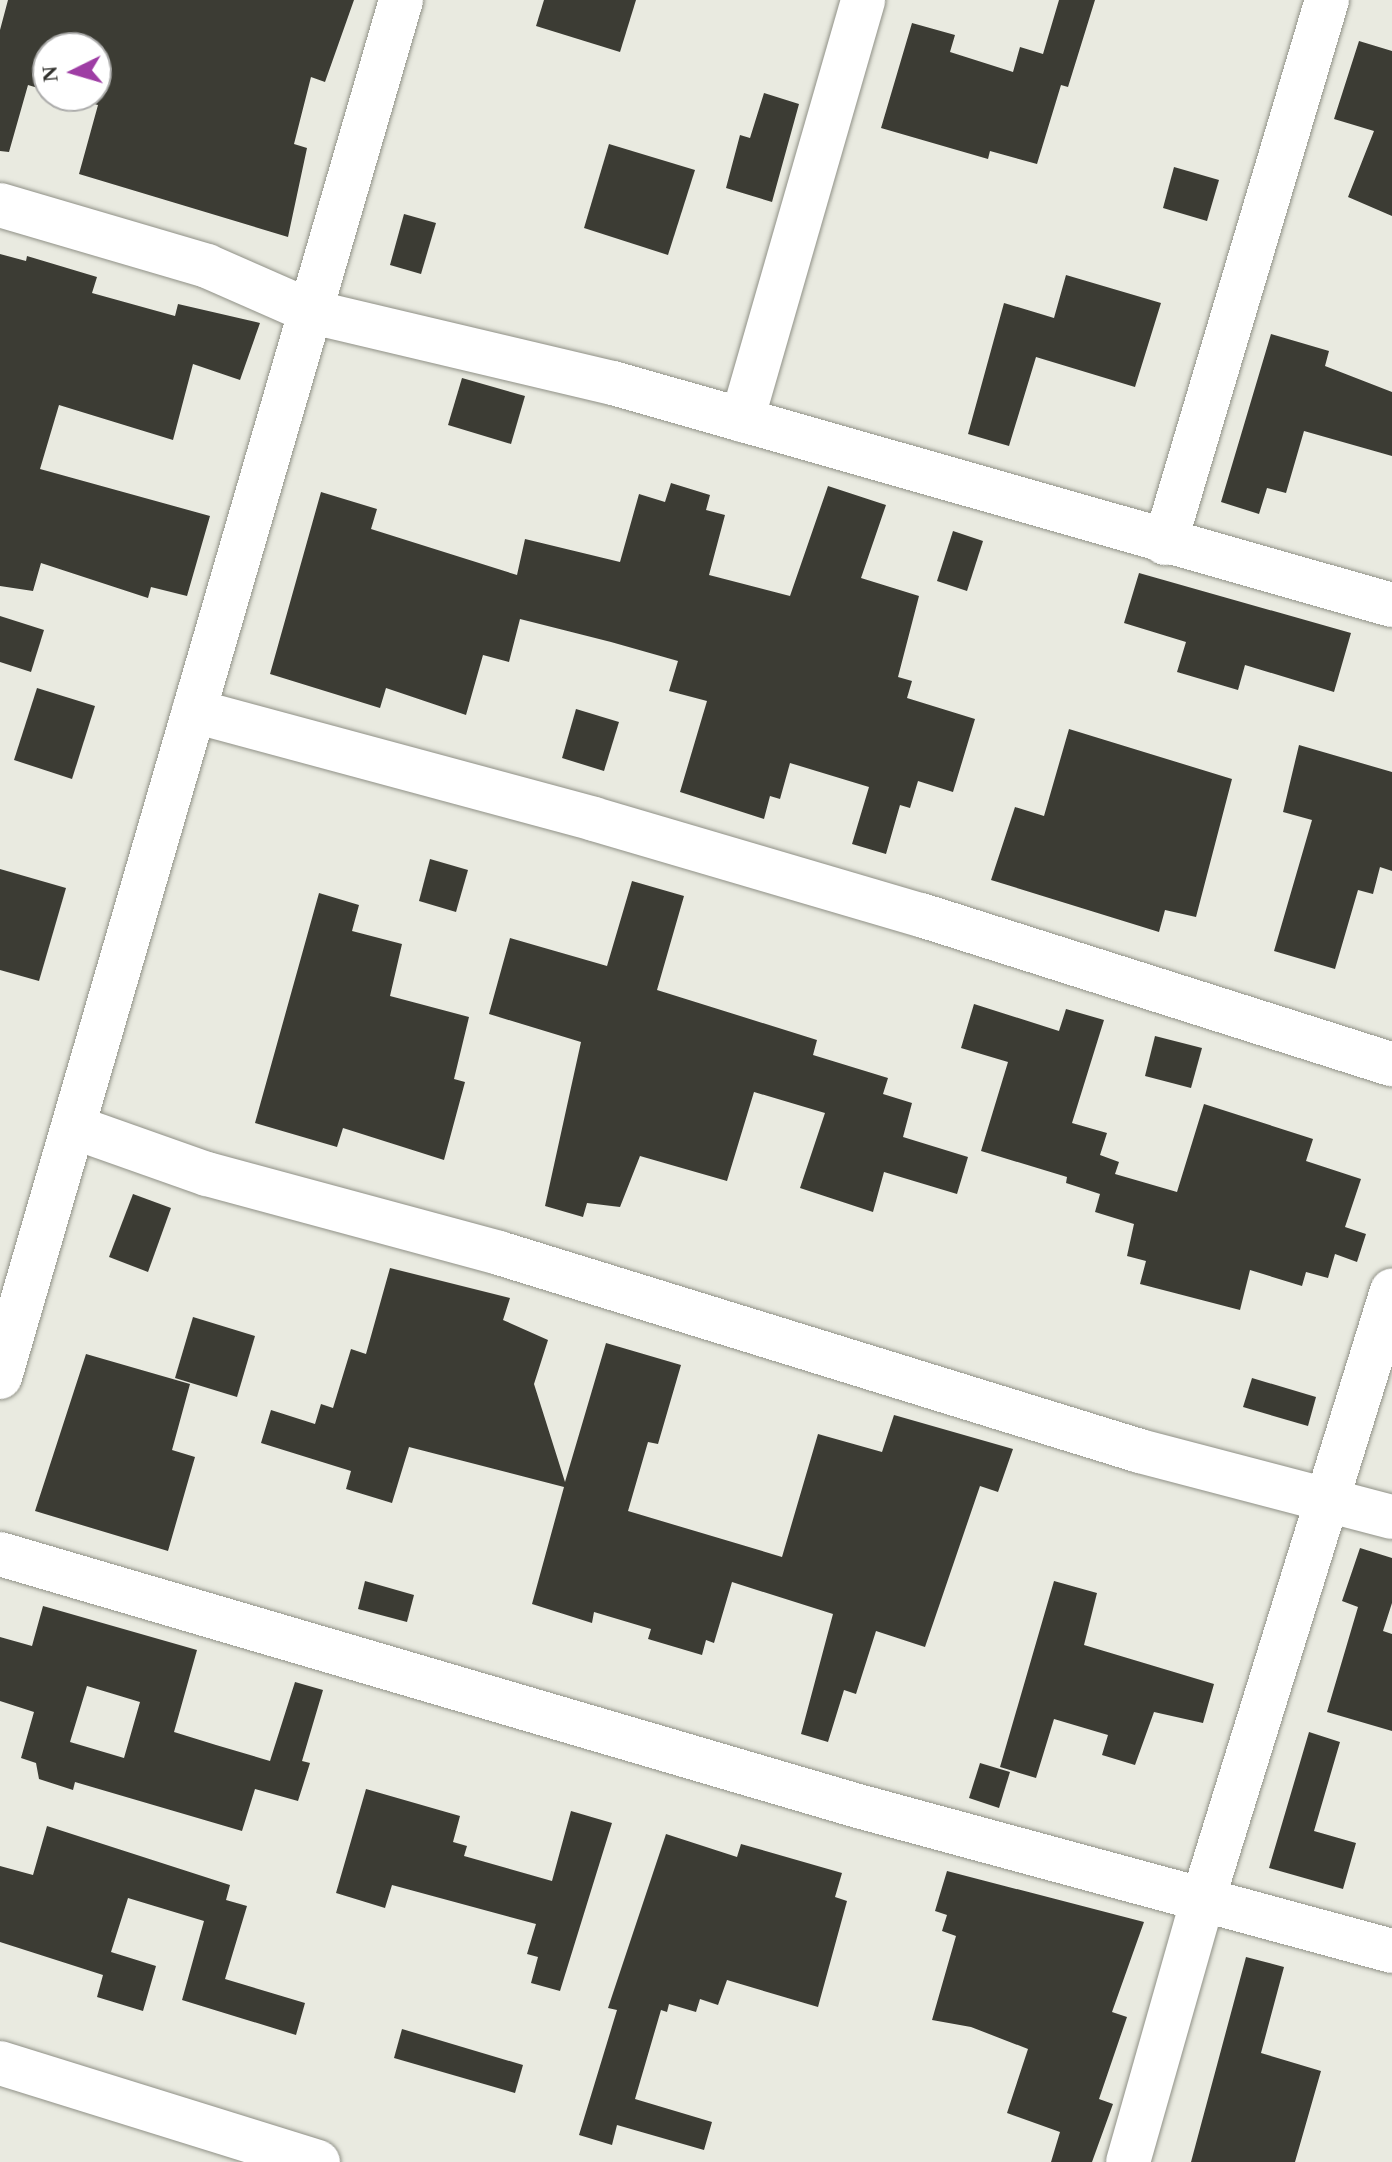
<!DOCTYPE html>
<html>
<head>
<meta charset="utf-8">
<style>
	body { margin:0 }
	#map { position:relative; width:1392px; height:2162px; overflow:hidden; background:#e9eae0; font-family:Georgia,serif }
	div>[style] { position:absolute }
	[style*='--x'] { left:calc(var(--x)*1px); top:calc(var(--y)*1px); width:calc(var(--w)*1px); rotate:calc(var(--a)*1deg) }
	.building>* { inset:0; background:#3c3c34 }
	.roads { filter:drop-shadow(0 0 2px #909187) drop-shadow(0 0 2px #909187) }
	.minor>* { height:44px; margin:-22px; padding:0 22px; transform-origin:22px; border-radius:22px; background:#fff }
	span { translate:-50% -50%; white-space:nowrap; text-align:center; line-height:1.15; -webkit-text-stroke:8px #fff; paint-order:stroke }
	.north { position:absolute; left:32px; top:32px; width:80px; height:80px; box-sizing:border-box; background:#fff; border:2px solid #acacab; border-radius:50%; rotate:265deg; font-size:22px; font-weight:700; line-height:32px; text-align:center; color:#30302c }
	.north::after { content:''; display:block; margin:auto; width:28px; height:36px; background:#9e3da4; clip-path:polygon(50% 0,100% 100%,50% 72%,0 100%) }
</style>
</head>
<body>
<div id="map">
	<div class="building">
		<div style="clip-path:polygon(8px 0,354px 0,325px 82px,311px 77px,294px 144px,307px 148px,288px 237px,79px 174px,98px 105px,65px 96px,96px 96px,96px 48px,48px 48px,48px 91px,28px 85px,9px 152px,0 151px,0 30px)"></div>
		<div style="clip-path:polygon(544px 0,636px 0,620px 52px,536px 26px)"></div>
		<div style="clip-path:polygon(1059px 0,1095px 0,1068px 87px,1061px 85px,1037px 164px,990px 151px,988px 159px,881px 128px,912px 23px,955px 35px,950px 52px,1013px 72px,1020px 47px,1043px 54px)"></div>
		<div style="clip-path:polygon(1359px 41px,1392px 51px,1392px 216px,1348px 197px,1374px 131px,1334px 119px)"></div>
		<div style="clip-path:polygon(764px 93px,799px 104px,772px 202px,726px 188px,740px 135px,750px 138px)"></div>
		<div style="clip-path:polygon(609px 144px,695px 170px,668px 255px,584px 228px)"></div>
		<div style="clip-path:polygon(1174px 167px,1219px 180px,1207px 221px,1163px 208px)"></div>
		<div style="clip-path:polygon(404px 214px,436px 223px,421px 274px,390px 265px)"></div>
		<div style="clip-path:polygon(0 254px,26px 261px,27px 256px,97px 277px,92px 293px,175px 316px,178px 304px,260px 323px,240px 380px,193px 364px,173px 440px,59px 405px,40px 469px,210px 516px,187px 596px,151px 587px,148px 598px,41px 563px,33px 591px,0 586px)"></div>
		<div style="clip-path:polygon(1066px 275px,1161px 303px,1135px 387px,1036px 357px,1009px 446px,968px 434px,1004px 303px,1054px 318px)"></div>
		<div style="clip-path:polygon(1271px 334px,1329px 351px,1325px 366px,1392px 392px,1392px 456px,1304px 431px,1286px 493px,1267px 488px,1259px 514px,1221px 502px)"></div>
		<div style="clip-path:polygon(462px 378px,525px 396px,511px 444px,448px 425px)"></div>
		<div style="clip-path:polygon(671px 483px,710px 495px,706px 510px,725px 515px,709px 575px,790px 596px,828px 486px,886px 505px,861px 578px,919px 596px,898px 677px,912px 681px,907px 698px,975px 719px,953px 792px,918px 781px,910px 808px,900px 805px,886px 854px,852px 844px,869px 787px,790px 763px,780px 799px,770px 796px,764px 819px,680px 792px,707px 701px,669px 691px,678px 661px,611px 642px,520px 619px,509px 662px,483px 655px,466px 715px,386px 688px,380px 708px,270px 674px,321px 492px,377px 509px,371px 529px,517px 575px,525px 539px,620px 562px,639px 494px,665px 502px)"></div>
		<div style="clip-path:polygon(953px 531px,983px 541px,967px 591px,937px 581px)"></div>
		<div style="clip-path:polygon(1139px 573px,1351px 633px,1334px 692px,1245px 665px,1238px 690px,1177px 672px,1186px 642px,1124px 623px)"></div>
		<div style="clip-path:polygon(0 616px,44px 630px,31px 672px,0 662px)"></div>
		<div style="clip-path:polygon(37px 688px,95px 706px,72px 779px,14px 760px)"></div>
		<div style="clip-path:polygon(576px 709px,619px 722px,604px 771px,562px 758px)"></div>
		<div style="clip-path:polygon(1069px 729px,1232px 779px,1196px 917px,1165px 910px,1159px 932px,991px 880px,1015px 807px,1044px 816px)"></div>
		<div style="clip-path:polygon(1299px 745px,1392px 772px,1392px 871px,1380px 867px,1373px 894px,1358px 890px,1335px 969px,1274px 951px,1312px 820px,1283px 812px)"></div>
		<div style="clip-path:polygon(430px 859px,468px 870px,456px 912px,419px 901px)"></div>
		<div style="clip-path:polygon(0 869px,66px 888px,39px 981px,0 970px)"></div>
		<div style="clip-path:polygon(632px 881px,684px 896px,657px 990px,817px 1040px,813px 1055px,888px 1078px,883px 1094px,912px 1103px,903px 1137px,968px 1157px,957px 1194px,884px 1172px,873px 1212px,800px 1188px,825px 1113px,754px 1092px,727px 1181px,640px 1156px,620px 1207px,587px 1203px,583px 1217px,545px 1206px,581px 1042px,489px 1014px,510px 938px,607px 966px)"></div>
		<div style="clip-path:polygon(319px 893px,359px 905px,352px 931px,402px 944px,390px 996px,469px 1017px,454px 1079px,465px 1082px,444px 1160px,343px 1128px,337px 1147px,255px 1123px)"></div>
		<div style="clip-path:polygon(974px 1004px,1059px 1031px,1066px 1009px,1104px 1020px,1072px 1123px,1107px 1133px,1100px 1155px,1119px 1162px,1115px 1174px,1177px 1192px,1204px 1104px,1313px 1139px,1306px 1161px,1361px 1179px,1345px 1227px,1366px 1234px,1357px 1262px,1335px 1254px,1328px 1278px,1306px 1272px,1302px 1286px,1250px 1270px,1240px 1310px,1140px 1284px,1146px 1261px,1127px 1256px,1134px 1224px,1095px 1212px,1100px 1194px,1066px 1183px,1067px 1177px,981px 1151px,1008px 1062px,961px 1048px)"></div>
		<div style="clip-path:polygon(1155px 1036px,1202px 1048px,1191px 1088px,1145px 1076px)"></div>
		<div style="clip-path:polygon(133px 1194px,171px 1208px,148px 1272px,109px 1257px)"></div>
		<div style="clip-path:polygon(390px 1268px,510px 1298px,503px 1320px,548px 1340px,534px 1384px,565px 1482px,606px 1343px,681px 1365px,658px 1444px,648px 1442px,628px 1511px,782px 1557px,818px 1434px,882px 1452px,894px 1415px,1013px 1449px,998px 1492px,980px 1486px,925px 1647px,876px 1631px,856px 1694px,844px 1690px,828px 1742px,801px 1734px,833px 1614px,732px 1582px,714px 1643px,706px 1640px,702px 1655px,648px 1639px,651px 1629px,594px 1612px,592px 1623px,532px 1604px,564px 1487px,409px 1447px,392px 1503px,346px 1489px,351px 1471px,261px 1443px,271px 1410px,315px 1424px,321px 1404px,333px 1408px,351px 1349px,366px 1354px)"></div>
		<div style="clip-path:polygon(193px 1317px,255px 1336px,237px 1397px,175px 1378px)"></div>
		<div style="clip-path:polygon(86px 1354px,190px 1384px,172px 1450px,195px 1457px,168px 1551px,35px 1511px)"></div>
		<div style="clip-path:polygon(1252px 1378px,1316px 1397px,1308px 1426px,1243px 1407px)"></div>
		<div style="clip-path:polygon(1360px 1548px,1392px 1558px,1392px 1603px,1383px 1631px,1392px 1634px,1392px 1731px,1327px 1712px,1358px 1607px,1342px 1601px)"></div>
		<div style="clip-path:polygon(365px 1581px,414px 1595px,407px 1622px,358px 1609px)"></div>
		<div style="clip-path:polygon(1054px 1581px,1097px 1593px,1084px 1645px,1214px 1684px,1203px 1723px,1154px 1712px,1135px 1765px,1102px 1755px,1108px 1735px,1054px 1719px,1036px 1778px,1000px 1767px)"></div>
		<div style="clip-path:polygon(evenodd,43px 1606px,197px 1650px,174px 1732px,216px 1745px,270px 1761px,295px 1682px,323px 1690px,302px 1761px,310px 1763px,298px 1801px,255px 1789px,242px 1831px,75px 1782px,73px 1790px,39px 1779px,36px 1763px,21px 1758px,34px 1712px,0 1701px,0 1637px,32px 1646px,43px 1606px,87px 1686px,140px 1702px,124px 1758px,70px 1742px,87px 1686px)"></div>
		<div style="clip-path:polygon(1309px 1732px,1340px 1742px,1314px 1831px,1356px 1843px,1343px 1889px,1269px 1868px)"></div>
		<div style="clip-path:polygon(980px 1763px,1010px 1772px,999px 1808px,969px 1798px)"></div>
		<div style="clip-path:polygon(366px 1789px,460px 1816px,453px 1842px,467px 1846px,464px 1856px,552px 1881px,571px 1811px,612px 1823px,560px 1991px,531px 1983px,538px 1957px,527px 1954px,536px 1924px,392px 1885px,385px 1908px,336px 1893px)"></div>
		<div style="clip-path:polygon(47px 1826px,230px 1885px,226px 1900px,247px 1906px,225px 1979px,305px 2003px,296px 2035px,182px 2000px,204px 1921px,128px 1898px,111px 1952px,156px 1966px,143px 2011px,97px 1997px,103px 1975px,0 1942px,0 1866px,33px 1875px)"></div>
		<div style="clip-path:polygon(666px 1834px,737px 1857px,741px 1844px,842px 1873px,835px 1897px,847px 1901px,818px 2007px,727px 1980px,718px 2005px,700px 1999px,696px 2012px,669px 2004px,667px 2012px,661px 2010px,635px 2099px,712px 2122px,704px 2150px,617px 2125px,612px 2145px,579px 2135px,617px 2010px,608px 2008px)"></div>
		<div style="clip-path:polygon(947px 1871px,1144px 1922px,1112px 2012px,1127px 2017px,1099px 2099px,1113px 2104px,1092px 2162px,1051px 2162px,1060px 2132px,1007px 2113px,1028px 2049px,971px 2027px,932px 2020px,956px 1936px,942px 1931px,947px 1915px,935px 1911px)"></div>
		<div style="clip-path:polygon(1246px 1957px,1284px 1967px,1261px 2053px,1321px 2071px,1295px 2162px,1191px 2162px)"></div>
		<div style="clip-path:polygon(402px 2029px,523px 2065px,515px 2093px,394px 2058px)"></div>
	</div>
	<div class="roads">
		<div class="minor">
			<div style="--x:0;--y:205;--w:216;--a:16.4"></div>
			<div style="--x:207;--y:266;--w:115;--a:23.7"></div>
			<div style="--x:312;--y:312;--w:309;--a:13.3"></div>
			<div style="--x:613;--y:383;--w:810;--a:15.91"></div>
			<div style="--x:742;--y:420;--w:437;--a:-73.9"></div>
			<div style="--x:1165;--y:543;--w:567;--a:-73.39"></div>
			<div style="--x:194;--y:711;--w:414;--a:15.1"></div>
			<div style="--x:594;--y:819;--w:341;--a:16.4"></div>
			<div style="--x:921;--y:915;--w:494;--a:17.6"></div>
			<div style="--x:74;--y:1127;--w:141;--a:19.5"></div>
			<div style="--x:207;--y:1174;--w:302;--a:15.1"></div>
			<div style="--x:499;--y:1253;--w:671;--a:17.17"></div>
			<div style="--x:1140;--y:1451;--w:260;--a:14.7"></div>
			<div style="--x:0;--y:1377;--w:1434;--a:-73.76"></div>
			<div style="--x:0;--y:1554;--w:894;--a:16.37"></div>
			<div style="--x:858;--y:1806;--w:553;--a:15.19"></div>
			<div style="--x:0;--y:2063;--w:333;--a:17.3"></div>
			<div style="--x:1128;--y:2162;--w:277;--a:-74.1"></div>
			<div style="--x:1204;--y:1896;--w:634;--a:-72.74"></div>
		</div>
	</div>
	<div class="north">N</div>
</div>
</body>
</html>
